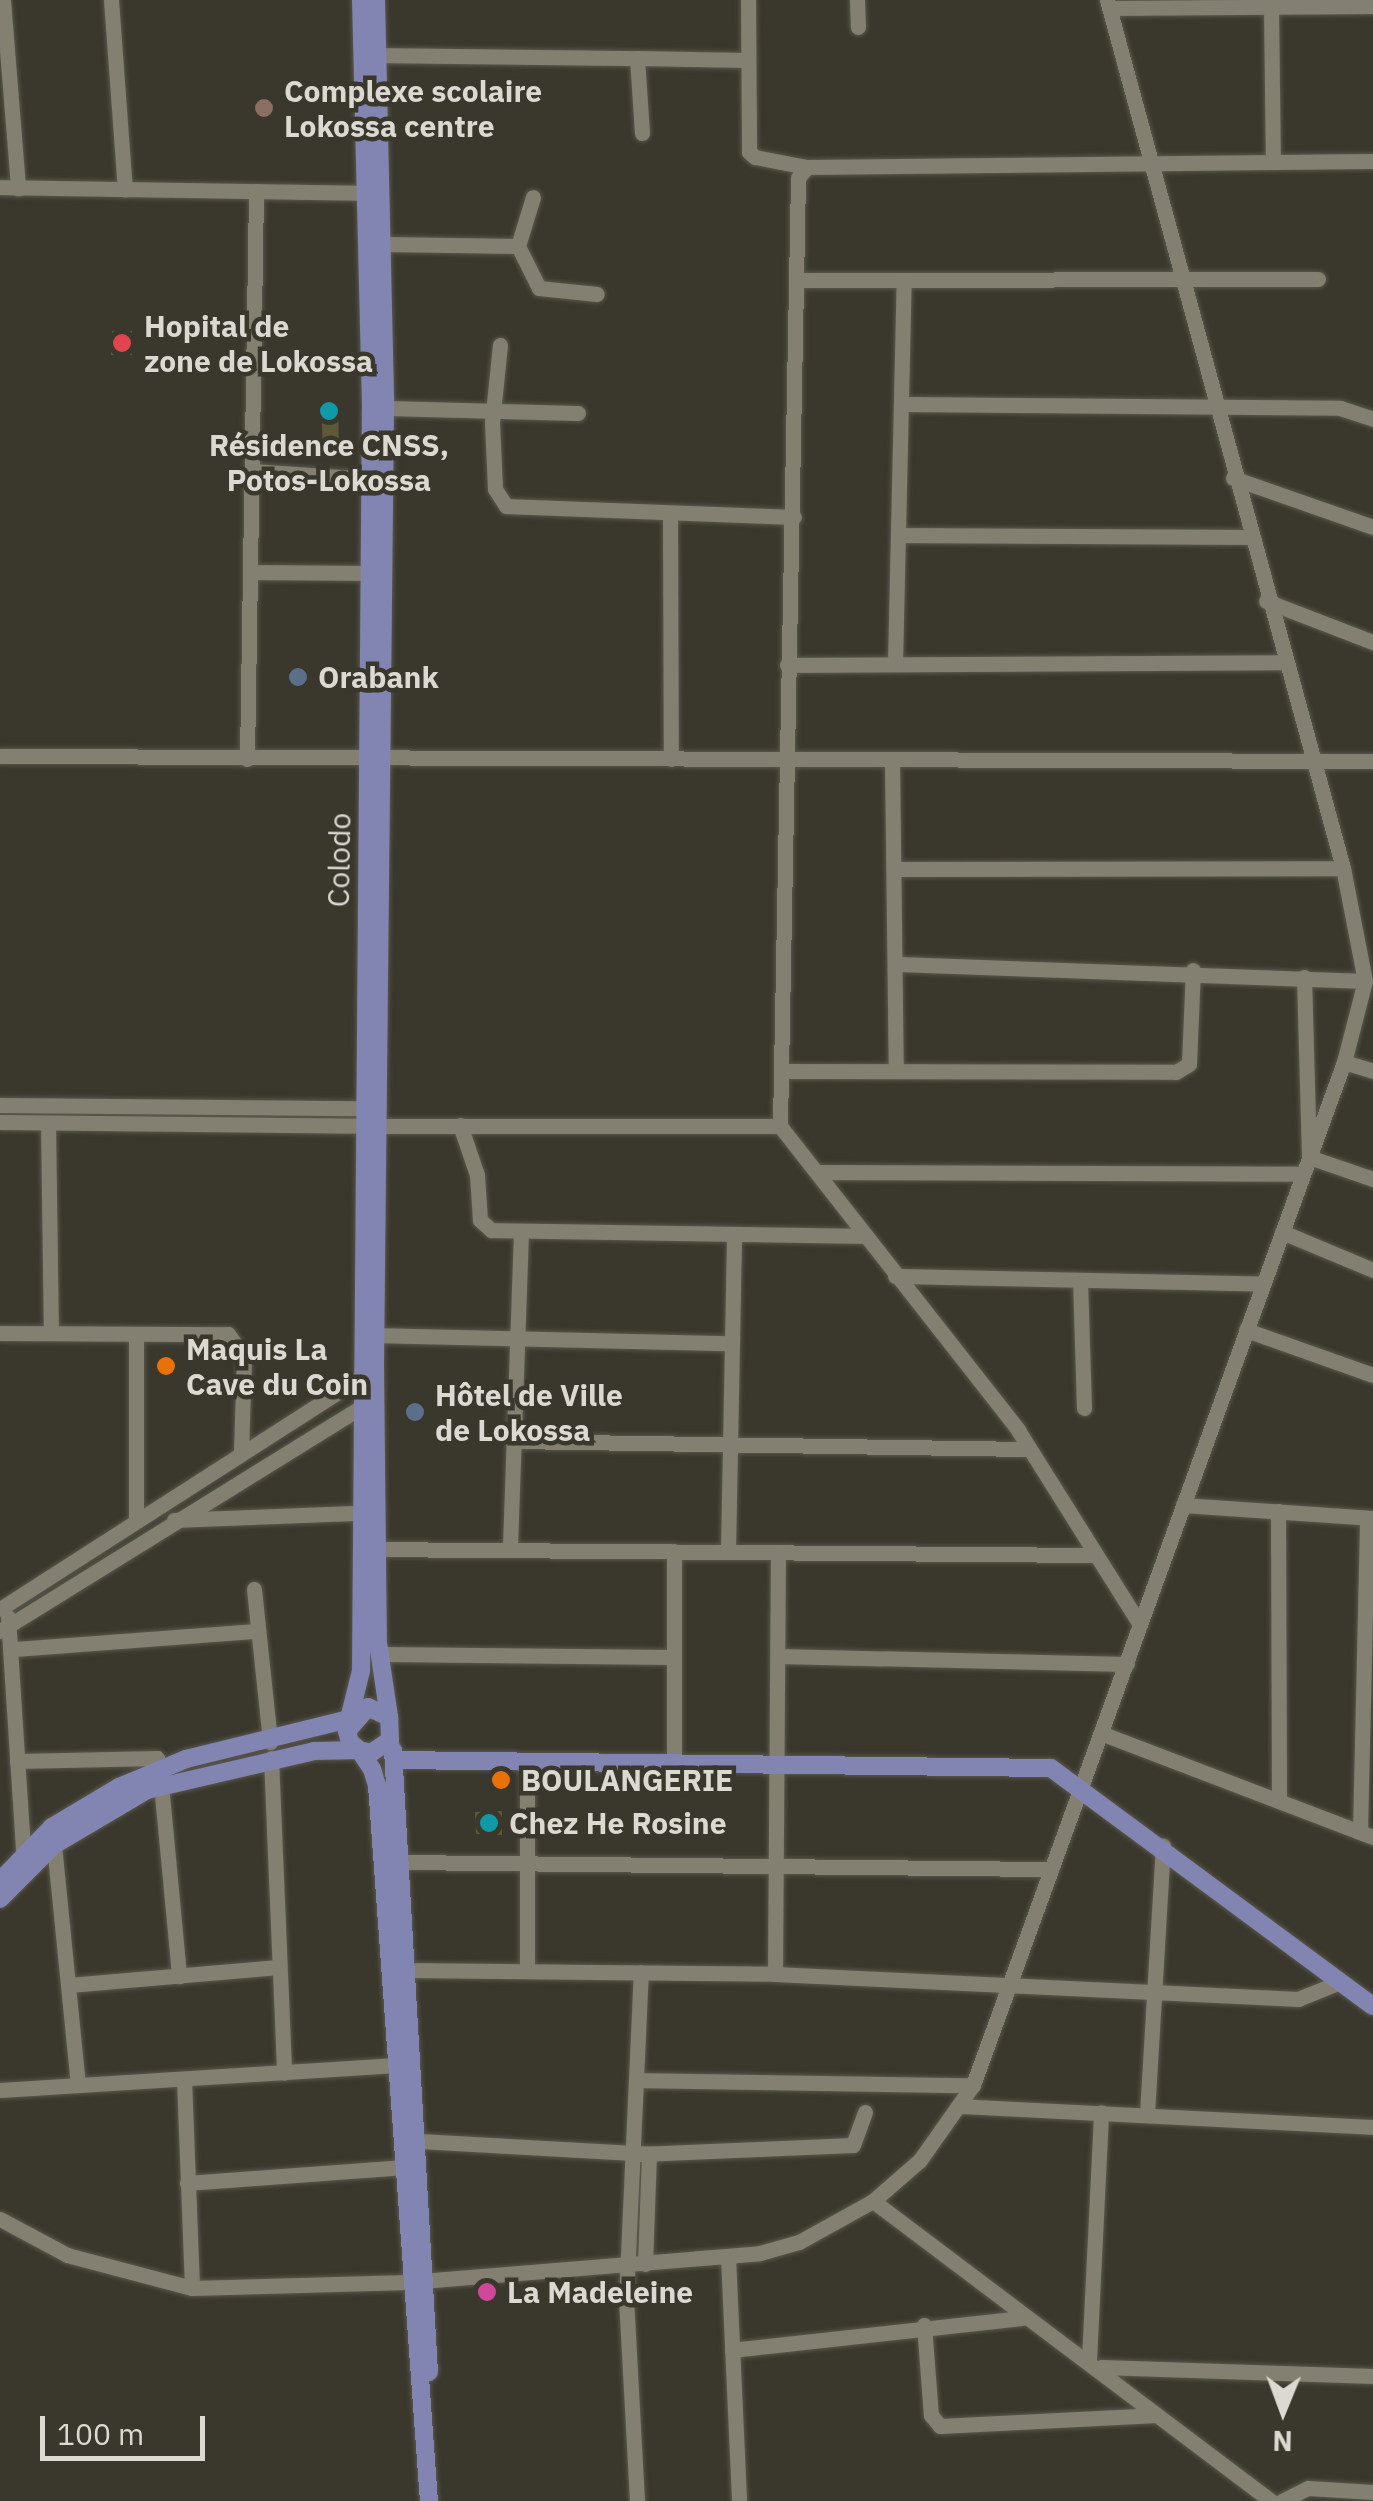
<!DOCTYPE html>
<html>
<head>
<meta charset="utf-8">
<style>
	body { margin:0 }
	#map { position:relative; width:1373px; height:2501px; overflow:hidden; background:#3a382c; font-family:"IBM Plex Sans",sans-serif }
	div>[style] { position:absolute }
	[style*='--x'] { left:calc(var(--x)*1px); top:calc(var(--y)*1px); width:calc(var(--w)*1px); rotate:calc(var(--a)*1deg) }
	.building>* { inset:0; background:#5f5838 }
	.roads { filter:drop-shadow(0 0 2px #59574d) drop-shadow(0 0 2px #59574d) }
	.minor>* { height:15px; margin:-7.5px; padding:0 7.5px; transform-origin:7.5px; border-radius:7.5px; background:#838072 }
	.major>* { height:18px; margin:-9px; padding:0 9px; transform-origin:9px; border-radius:9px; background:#8285b2 }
	.dots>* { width:28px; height:28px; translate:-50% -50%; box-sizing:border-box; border:5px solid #3a382c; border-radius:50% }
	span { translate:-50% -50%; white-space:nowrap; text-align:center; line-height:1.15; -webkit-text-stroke:9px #3a382c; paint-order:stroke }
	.poi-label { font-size:30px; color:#dbd9d2; font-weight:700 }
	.left { translate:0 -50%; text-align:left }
	.street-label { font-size:30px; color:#dbd9d2 }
	.north { position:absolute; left:1233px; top:2361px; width:100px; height:100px; -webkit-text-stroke:8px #3a382c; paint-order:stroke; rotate:181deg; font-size:28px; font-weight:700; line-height:40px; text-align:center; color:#dbd9d2 }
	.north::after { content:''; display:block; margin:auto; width:35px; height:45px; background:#dbd9d2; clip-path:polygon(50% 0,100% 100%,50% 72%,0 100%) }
	.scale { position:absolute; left:40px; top:2416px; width:165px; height:45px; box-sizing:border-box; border:5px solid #dbd9d2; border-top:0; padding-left:12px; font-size:30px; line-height:35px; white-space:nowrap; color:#dbd9d2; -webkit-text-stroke:8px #3a382c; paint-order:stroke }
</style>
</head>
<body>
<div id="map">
	<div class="building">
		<div style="clip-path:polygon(112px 331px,132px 331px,132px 355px,111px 355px)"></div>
		<div style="clip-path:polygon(321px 399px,338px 400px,339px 455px,323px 455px)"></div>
		<div style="clip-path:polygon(502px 1811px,502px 1835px,476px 1834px,475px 1812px)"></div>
	</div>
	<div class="roads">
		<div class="minor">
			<div style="--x:3;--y:0;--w:189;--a:85.4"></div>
			<div style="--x:111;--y:0;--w:190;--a:85.8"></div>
			<div style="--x:748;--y:0;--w:152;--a:89.6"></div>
			<div style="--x:749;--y:152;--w:8;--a:40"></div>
			<div style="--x:755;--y:157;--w:53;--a:10.9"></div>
			<div style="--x:807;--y:167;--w:566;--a:-0.61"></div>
			<div style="--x:857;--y:0;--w:27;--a:88"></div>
			<div style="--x:1271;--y:6;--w:153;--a:89.3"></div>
			<div style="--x:1109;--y:8;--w:264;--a:-0.4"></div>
			<div style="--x:378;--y:55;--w:259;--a:0.7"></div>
			<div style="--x:642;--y:133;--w:75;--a:-93.8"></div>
			<div style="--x:637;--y:58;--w:110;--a:1"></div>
			<div style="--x:807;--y:167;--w:14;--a:129"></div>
			<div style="--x:798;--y:178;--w:948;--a:91.09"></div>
			<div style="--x:780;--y:1126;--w:386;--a:51.9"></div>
			<div style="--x:1018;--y:1430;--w:228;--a:57.9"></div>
			<div style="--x:0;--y:187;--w:368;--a:0.9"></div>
			<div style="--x:383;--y:244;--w:135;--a:0.8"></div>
			<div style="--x:518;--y:246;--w:51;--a:-73"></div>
			<div style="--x:518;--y:246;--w:47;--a:63.4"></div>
			<div style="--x:539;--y:288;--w:58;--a:5.9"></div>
			<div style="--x:797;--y:280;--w:521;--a:-0.11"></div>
			<div style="--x:500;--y:345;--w:77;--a:95.9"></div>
			<div style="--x:492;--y:422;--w:67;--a:87.4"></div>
			<div style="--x:495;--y:489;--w:20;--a:57"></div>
			<div style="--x:506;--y:506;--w:288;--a:2.2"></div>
			<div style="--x:901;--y:404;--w:439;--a:0.5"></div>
			<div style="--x:1340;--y:408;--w:35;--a:18"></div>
			<div style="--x:385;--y:408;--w:193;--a:1.5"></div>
			<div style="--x:252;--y:471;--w:117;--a:3.9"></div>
			<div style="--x:1233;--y:478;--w:148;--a:19.3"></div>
			<div style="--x:670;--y:514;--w:245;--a:89.8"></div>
			<div style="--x:898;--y:535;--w:351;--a:0.3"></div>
			<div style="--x:252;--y:572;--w:117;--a:0.5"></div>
			<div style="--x:1266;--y:601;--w:115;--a:21"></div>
			<div style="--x:895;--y:664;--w:383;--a:-88.7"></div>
			<div style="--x:787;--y:665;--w:495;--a:-0.3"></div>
			<div style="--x:0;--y:756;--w:1373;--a:0.21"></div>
			<div style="--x:247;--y:759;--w:568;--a:-89.09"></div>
			<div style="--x:892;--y:760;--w:311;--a:89.3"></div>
			<div style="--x:896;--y:869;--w:447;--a:-0.1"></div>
			<div style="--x:899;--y:964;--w:466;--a:2.1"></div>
			<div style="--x:1304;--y:977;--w:180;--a:88.4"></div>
			<div style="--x:1309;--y:1157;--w:68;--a:19"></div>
			<div style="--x:1344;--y:1062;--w:30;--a:17"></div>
			<div style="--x:781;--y:1071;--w:395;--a:0.1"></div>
			<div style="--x:1176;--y:1072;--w:15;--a:-32"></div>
			<div style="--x:1189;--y:1064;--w:94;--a:-87.6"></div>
			<div style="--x:0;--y:1105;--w:362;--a:0.5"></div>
			<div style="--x:0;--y:1122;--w:362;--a:0.6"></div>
			<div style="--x:48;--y:1123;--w:210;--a:89.2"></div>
			<div style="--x:460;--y:1125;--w:53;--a:71.2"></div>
			<div style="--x:477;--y:1175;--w:45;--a:86.2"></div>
			<div style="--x:480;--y:1220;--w:15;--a:42"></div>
			<div style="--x:491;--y:1230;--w:372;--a:0.9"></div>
			<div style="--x:377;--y:1126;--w:403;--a:0"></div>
			<div style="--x:818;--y:1172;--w:485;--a:0.2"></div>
			<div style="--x:1282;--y:1232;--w:99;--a:22.7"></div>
			<div style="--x:895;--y:1276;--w:368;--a:1.2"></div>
			<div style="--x:1080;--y:1280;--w:128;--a:88.2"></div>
			<div style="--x:1246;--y:1330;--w:135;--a:19.5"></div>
			<div style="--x:0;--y:1333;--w:228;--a:0.3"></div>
			<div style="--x:228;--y:1334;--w:28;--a:55"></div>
			<div style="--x:244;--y:1357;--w:97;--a:91.8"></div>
			<div style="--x:136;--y:1334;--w:187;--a:90"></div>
			<div style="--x:368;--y:1335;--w:364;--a:1.3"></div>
			<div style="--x:512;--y:1441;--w:517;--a:0.89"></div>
			<div style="--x:1183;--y:1505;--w:190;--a:3.9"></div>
			<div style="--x:1278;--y:1511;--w:290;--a:89.8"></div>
			<div style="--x:174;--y:1520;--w:186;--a:-2.2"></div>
			<div style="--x:510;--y:1547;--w:316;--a:-88"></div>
			<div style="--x:366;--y:1549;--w:728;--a:0.47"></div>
			<div style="--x:728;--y:1551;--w:315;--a:-88.9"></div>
			<div style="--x:254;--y:1589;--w:154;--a:84"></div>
			<div style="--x:0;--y:1609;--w:428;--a:-32.7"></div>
			<div style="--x:8;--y:1617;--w:235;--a:86.3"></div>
			<div style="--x:0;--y:1631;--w:423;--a:-31.8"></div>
			<div style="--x:15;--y:1649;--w:242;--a:-4.3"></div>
			<div style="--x:380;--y:1654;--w:294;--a:0.6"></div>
			<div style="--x:778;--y:1656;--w:349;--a:1.3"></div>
			<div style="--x:1103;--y:1734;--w:289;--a:20.9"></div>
			<div style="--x:271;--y:1758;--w:315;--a:87.6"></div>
			<div style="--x:674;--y:1760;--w:209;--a:-90"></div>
			<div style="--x:17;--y:1761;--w:140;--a:-1.2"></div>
			<div style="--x:157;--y:1758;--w:11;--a:75"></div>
			<div style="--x:161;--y:1784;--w:193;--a:84.6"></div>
			<div style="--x:1360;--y:1832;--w:314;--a:-88.7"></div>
			<div style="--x:54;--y:1845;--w:241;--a:84.3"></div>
			<div style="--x:398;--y:1862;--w:652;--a:0.62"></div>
			<div style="--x:406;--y:1970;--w:369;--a:0.6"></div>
			<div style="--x:775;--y:1974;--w:524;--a:2.74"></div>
			<div style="--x:1298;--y:1999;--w:45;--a:-22"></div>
			<div style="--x:527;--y:1971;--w:209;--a:-90"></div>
			<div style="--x:775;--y:1974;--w:421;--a:-89.6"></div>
			<div style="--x:69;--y:1985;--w:210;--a:-4.9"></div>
			<div style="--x:184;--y:2079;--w:209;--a:87.8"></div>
			<div style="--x:638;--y:2080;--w:335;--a:0.9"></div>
			<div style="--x:0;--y:2090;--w:398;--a:-3.6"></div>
			<div style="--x:959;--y:2106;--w:415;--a:2.9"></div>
			<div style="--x:1147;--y:2114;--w:269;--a:-86.6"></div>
			<div style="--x:418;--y:2141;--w:231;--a:3.2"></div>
			<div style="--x:649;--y:2154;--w:110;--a:92.1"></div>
			<div style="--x:640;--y:2154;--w:213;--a:-2.4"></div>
			<div style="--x:853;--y:2145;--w:35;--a:-70"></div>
			<div style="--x:187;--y:2183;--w:218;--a:-4.2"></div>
			<div style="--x:873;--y:2201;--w:498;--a:37"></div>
			<div style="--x:0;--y:2219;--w:76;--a:28.2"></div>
			<div style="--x:67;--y:2255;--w:129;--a:14.8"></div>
			<div style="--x:192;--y:2288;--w:217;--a:-1.6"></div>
			<div style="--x:409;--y:2282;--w:352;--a:-4.7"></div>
			<div style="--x:760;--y:2253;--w:41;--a:-15.8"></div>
			<div style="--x:799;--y:2242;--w:85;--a:-29"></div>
			<div style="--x:873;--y:2201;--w:62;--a:-41.1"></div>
			<div style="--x:920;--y:2160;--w:92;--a:-54.8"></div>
			<div style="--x:973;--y:2085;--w:1088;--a:-70.07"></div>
			<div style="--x:1344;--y:1062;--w:84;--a:-75.5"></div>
			<div style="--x:1365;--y:981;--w:115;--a:-101"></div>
			<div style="--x:1343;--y:868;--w:900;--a:-105.21"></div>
			<div style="--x:728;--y:2257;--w:244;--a:87.4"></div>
			<div style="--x:924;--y:2325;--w:90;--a:85.6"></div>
			<div style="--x:931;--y:2415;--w:14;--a:51"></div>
			<div style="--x:940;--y:2426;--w:217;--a:-2.9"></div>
			<div style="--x:732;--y:2350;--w:291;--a:-6.3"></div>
			<div style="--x:1089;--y:2360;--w:248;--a:-87.2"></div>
			<div style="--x:1101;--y:2367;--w:272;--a:1.9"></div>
			<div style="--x:637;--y:2501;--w:202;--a:-93.1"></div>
			<div style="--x:626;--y:2299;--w:327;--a:-87.4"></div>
			<div style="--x:1282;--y:2501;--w:29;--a:-27"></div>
			<div style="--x:1308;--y:2488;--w:65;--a:3.5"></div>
		</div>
		<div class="major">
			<div style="--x:376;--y:0;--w:408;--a:88.7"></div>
			<div style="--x:385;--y:408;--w:958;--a:90.6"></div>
			<div style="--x:375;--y:1366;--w:277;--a:89.4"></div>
			<div style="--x:378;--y:1643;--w:75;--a:81.5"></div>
			<div style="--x:393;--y:1750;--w:623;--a:86.69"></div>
			<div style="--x:394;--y:1760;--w:657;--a:0.7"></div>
			<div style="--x:1051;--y:1768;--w:400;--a:36.5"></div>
			<div style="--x:0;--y:1881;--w:75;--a:-46.1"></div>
			<div style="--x:52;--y:1827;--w:78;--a:-30.8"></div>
			<div style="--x:119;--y:1787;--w:73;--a:-22.7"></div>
			<div style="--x:186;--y:1759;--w:168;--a:-13.8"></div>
			<div style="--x:349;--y:1719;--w:49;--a:-76"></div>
			<div style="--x:361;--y:1671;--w:1264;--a:-89.55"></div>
			<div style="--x:371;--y:407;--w:407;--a:-91.4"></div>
			<div style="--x:0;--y:1899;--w:76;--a:-45"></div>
			<div style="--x:54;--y:1845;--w:108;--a:-30.6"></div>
			<div style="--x:147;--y:1790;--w:171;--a:-13.1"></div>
			<div style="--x:314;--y:1751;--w:45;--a:-1.3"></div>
			<div style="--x:359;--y:1750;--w:12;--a:14"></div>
			<div style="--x:371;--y:1753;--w:23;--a:-34"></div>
			<div style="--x:390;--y:1740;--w:23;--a:-92"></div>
			<div style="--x:389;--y:1717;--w:23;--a:-155"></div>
			<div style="--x:368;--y:1707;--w:32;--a:131"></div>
			<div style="--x:347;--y:1731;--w:11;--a:75"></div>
			<div style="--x:350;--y:1742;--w:12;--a:42"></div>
			<div style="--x:359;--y:1750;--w:23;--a:56"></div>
			<div style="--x:372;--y:1769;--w:17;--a:73"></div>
			<div style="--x:377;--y:1785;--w:718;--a:85.85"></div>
		</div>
	</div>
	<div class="dots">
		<div style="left:264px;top:108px;background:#8d6e63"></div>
		<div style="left:122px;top:343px;background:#e0444e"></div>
		<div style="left:329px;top:411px;background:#0f9aa8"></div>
		<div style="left:298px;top:677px;background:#5c6f8a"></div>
		<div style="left:166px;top:1366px;background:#e8710a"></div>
		<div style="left:415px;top:1412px;background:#5c6f8a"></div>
		<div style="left:501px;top:1780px;background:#e8710a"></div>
		<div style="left:489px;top:1823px;background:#0f9aa8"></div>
		<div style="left:487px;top:2292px;background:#d1479c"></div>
	</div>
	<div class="poi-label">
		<span class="left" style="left:284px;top:108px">Complexe scolaire<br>Lokossa centre</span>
		<span class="left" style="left:144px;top:343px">Hopital de<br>zone de Lokossa</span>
		<span style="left:329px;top:462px">Résidence CNSS,<br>Potos-Lokossa</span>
		<span class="left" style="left:318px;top:677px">Orabank</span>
		<span class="left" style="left:186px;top:1366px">Maquis La<br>Cave du Coin</span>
		<span class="left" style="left:435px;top:1412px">Hôtel de Ville<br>de Lokossa</span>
		<span class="left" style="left:521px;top:1780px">BOULANGERIE</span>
		<span class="left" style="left:509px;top:1823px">Chez He Rosine</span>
		<span class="left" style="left:507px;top:2292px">La Madeleine</span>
	</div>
	<div class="street-label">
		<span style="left:339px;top:860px;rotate:-89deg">Colodo</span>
	</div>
	<div class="north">N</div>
	<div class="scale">100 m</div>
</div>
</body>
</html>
